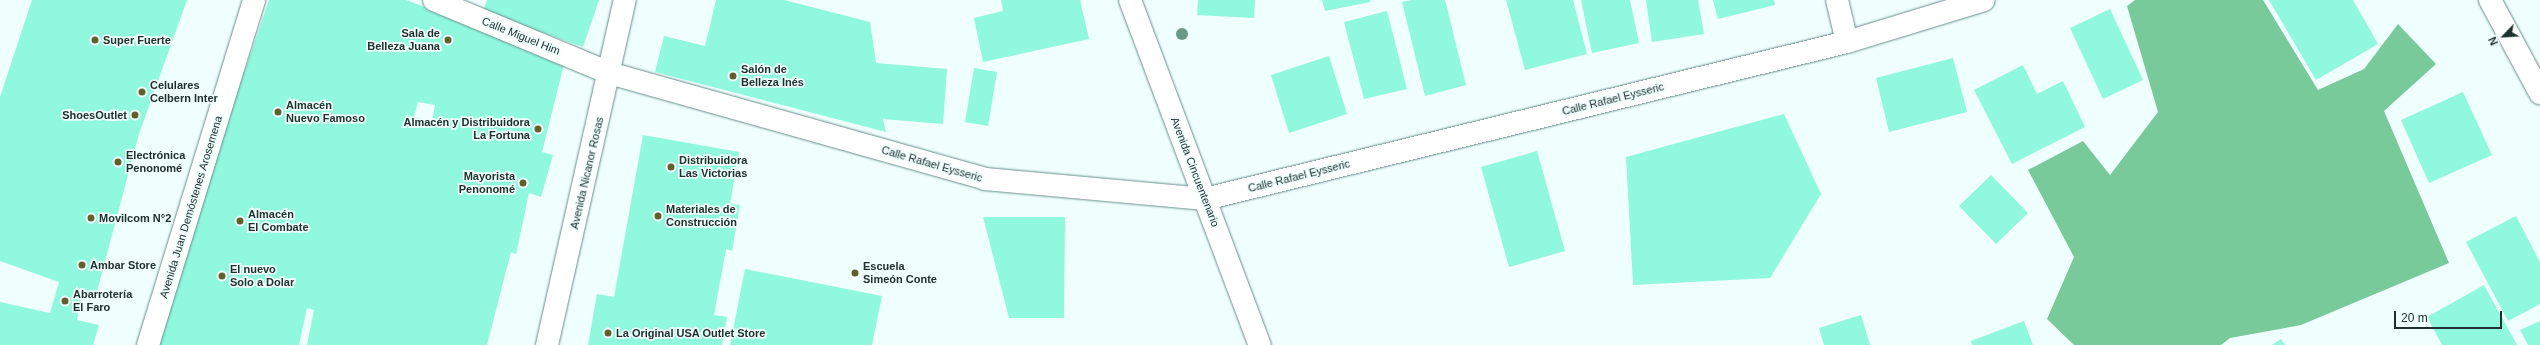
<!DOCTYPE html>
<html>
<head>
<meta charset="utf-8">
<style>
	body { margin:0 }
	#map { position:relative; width:2540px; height:345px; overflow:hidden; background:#effffe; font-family:Helvetica,sans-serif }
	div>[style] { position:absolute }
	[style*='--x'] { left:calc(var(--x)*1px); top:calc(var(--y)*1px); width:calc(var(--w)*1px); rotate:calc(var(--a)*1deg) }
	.forest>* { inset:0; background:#78ca9a }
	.building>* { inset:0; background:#8ff8dd }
	.roads { filter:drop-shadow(0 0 1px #678d8b) drop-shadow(0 0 1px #678d8b) }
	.street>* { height:22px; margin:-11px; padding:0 11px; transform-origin:11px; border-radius:11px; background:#fff }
	.primary>* { height:22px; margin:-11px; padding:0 11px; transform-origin:11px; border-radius:11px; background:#fff }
	.trees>* { width:12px; height:12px; margin:-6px; border-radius:50%; background:#6c9887 }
	.dots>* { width:11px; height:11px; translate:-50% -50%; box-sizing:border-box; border:2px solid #effffe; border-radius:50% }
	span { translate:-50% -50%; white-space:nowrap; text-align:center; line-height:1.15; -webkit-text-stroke:3.5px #effffe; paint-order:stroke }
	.poi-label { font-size:11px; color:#20302f; font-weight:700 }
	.right { translate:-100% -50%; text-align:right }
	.left { translate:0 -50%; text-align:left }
	.street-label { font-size:11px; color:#20302f }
	.north { position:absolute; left:2484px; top:16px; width:40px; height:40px; -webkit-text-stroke:3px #effffe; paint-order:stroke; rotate:245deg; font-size:11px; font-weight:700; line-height:16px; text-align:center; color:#20302f }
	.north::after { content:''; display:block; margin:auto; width:14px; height:18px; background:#20302f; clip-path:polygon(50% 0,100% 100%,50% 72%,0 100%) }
	.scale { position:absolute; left:2394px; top:311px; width:108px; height:18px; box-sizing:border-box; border:2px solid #20302f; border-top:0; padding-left:5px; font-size:12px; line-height:14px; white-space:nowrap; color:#20302f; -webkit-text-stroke:3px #effffe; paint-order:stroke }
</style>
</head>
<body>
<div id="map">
	<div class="forest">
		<div style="clip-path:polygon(2135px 0,2263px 0,2318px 90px,2364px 69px,2398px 24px,2436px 64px,2384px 111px,2449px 263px,2301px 325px,2230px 338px,2221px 345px,2074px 345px,2047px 319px,2074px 257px,2028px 170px,2083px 141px,2110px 175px,2158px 112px,2127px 6px)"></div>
	</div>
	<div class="building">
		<div style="clip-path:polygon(32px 0,187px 0,139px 134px,96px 295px,82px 290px,77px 320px,99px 325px,93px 345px,0 345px,0 302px,50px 313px,59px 282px,0 261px,0 97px)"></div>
		<div style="clip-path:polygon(evenodd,269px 0,406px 0,565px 60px,542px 152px,553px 155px,541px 197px,529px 193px,516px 254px,511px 252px,487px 345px,307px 345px,314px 310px,307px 308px,299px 345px,158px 345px,210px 172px,269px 0,418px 102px,435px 105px,432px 122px,414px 117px,418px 102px)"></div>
		<div style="clip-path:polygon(487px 0,599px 0,583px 47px,483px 11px)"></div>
		<div style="clip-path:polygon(716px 0,784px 0,870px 22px,876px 63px,947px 69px,943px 124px,883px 119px,886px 132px,655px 72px,664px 36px,705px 46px)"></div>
		<div style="clip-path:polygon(1001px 0,1080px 0,1089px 39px,983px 62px,974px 18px,1003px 11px)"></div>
		<div style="clip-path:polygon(1198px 0,1255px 0,1254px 18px,1197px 15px)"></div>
		<div style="clip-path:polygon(1322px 0,1370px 0,1370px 2px,1325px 11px)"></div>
		<div style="clip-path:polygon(1412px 0,1445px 0,1466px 85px,1425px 96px,1402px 2px)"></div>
		<div style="clip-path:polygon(1506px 0,1573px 0,1587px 54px,1525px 70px)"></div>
		<div style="clip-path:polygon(1581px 0,1630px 0,1639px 43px,1592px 53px)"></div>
		<div style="clip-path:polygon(1646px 0,1698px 0,1704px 34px,1652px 42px)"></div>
		<div style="clip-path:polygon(1713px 0,1774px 0,1775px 5px,1718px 19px)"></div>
		<div style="clip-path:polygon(2269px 0,2353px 0,2378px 44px,2316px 80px)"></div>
		<div style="clip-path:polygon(2110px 9px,2143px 80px,2103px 99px,2070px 28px)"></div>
		<div style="clip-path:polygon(1387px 11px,1407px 89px,1364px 99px,1344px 22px)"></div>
		<div style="clip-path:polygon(1329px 56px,1347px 114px,1289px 133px,1271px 75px)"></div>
		<div style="clip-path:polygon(1953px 58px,1967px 112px,1889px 132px,1876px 78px)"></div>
		<div style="clip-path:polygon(2023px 65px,2037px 94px,2063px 81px,2085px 127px,2012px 164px,1974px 90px)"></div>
		<div style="clip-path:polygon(974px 68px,997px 72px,988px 126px,965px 122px)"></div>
		<div style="clip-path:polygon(2463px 92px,2492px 155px,2429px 183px,2401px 120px)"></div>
		<div style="clip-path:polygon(1784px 114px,1821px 194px,1770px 278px,1633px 285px,1626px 157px)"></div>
		<div style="clip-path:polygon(643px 135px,739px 152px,730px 204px,740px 205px,732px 251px,726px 249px,714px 315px,727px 317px,722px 345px,588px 345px,597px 294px,614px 297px)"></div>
		<div style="clip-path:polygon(1537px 151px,1565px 251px,1509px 267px,1481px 167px)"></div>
		<div style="clip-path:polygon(1991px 175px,2028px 213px,1996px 244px,1959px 206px)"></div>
		<div style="clip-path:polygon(2516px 216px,2540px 262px,2540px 304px,2508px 321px,2466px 242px)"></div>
		<div style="clip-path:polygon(983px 217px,1065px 217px,1064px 318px,1009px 318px)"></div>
		<div style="clip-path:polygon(745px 269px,882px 296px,872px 345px,730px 345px)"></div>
		<div style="clip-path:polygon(2484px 285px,2517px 345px,2442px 345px,2427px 317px)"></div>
		<div style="clip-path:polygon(1861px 315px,1870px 345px,1824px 345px,1819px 328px)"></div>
		<div style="clip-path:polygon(2024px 321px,2033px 345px,1972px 345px,1971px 341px)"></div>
		<div style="clip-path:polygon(2540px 321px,2540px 345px,2528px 345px,2520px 330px)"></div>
		<div style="clip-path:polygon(2281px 339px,2285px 345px,2272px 345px)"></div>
	</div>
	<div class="roads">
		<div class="street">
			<div style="--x:434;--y:0;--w:190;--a:22.6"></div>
			<div style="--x:609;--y:73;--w:391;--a:15.7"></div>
			<div style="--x:985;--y:179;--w:221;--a:5.2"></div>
			<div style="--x:1205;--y:199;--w:661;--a:-13.74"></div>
			<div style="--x:1847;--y:42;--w:143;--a:-17"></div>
			<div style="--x:1130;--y:0;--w:369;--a:69.4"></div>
			<div style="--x:1837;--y:0;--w:43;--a:76.6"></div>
			<div style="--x:2490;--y:0;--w:106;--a:61.7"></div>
		</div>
		<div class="primary">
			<div style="--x:148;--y:345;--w:361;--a:-72.9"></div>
			<div style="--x:547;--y:345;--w:354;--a:-77.3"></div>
		</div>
	</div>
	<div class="trees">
		<div style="left:1182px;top:34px"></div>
	</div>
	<div class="dots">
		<div style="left:95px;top:40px;background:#645e2b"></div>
		<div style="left:448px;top:40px;background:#645e2b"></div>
		<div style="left:733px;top:76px;background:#645e2b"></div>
		<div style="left:142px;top:92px;background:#645e2b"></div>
		<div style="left:278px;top:112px;background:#645e2b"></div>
		<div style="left:135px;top:115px;background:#645e2b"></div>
		<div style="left:538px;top:129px;background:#645e2b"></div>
		<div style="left:118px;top:162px;background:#645e2b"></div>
		<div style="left:671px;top:167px;background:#645e2b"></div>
		<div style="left:523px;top:183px;background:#645e2b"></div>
		<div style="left:658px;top:216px;background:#645e2b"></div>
		<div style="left:91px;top:218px;background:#645e2b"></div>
		<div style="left:240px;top:221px;background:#645e2b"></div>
		<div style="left:82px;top:265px;background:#645e2b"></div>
		<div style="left:855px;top:273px;background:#645e2b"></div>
		<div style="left:222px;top:276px;background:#645e2b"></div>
		<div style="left:65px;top:301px;background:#645e2b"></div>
		<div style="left:608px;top:333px;background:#645e2b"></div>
	</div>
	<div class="poi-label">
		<span class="right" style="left:440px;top:40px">Sala de<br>Belleza Juana</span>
		<span class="left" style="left:103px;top:40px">Super Fuerte</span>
		<span class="left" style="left:741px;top:76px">Salón de<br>Belleza Inés</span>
		<span class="left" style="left:150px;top:92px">Celulares<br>Celbern Inter</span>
		<span class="left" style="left:286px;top:112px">Almacén<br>Nuevo Famoso</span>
		<span class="right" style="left:127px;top:115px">ShoesOutlet</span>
		<span class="right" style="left:530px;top:129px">Almacén y Distribuidora<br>La Fortuna</span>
		<span class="left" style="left:126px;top:162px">Electrónica<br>Penonomé</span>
		<span class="left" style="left:679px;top:167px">Distribuidora<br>Las Victorias</span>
		<span class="right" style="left:515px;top:183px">Mayorista<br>Penonomé</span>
		<span class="left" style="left:666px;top:216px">Materiales de<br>Construcción</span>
		<span class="left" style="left:248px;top:221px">Almacén<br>El Combate</span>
		<span class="left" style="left:99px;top:218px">Movilcom N°2</span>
		<span class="left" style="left:90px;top:265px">Ambar Store</span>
		<span class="left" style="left:863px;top:273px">Escuela<br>Simeón Conte</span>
		<span class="left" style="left:230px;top:276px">El nuevo<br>Solo a Dolar</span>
		<span class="left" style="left:73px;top:301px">Abarrotería<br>El Faro</span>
		<span class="left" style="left:616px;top:333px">La Original USA Outlet Store</span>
	</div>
	<div class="street-label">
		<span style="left:521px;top:36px;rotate:22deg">Calle Miguel Him</span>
		<span style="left:1613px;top:99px;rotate:-14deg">Calle Rafael Eysseric</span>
		<span style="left:932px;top:164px;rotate:16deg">Calle Rafael Eysseric</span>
		<span style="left:1195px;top:172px;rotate:69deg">Avenida Cincuentenario</span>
		<span style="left:587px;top:173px;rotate:-77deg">Avenida Nicanor Rosas</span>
		<span style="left:1299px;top:176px;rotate:-14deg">Calle Rafael Eysseric</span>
		<span style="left:191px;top:207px;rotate:-73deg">Avenida Juan Demóstenes Arosemena</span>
	</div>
	<div class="north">N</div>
	<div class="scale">20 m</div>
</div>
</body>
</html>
